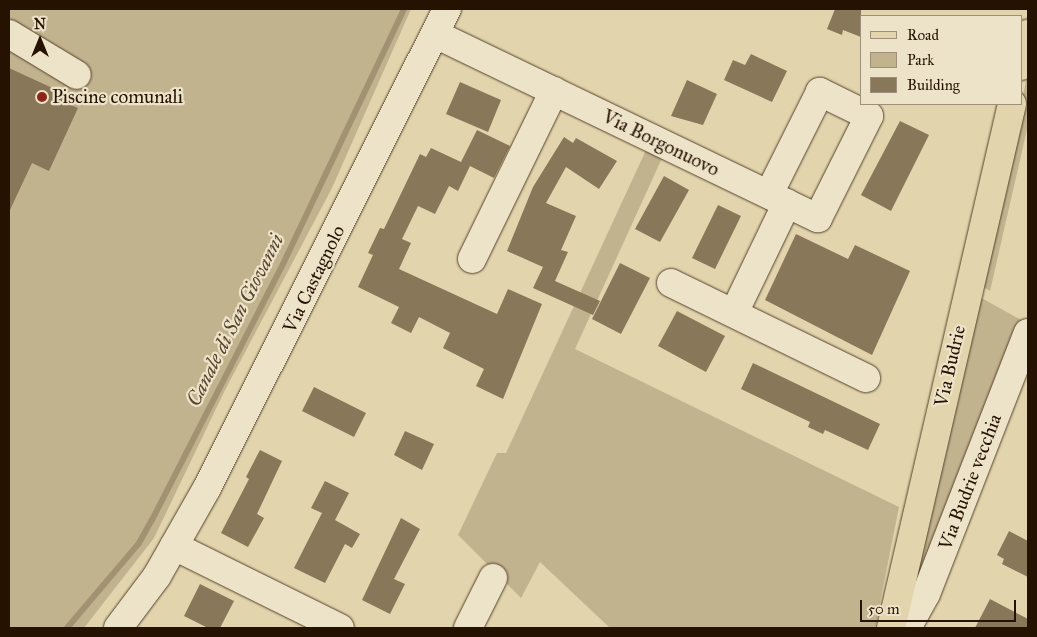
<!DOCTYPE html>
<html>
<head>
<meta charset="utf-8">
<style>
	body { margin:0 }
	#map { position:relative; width:1037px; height:637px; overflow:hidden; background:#e2d4ac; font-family:"IM FELL Great Primer",serif }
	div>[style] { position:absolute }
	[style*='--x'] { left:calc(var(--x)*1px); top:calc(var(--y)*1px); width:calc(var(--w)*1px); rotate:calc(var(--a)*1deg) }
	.green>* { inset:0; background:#c2b38f }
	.stream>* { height:6px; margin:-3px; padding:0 3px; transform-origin:3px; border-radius:3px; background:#a29272 }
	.building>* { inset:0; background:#887759 }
	.roads { filter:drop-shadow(0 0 1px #55422b) drop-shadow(0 0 1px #55422b) }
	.minor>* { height:28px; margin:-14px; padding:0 14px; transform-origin:14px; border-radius:14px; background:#ece3c9 }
	.major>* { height:28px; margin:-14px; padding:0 14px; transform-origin:14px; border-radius:14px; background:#e2d4ac }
	.dots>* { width:14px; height:14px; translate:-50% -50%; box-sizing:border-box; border:2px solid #ece3c9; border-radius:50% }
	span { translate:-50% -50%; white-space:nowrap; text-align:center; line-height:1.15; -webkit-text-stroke:4.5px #ece3c9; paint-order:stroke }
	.poi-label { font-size:19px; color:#261200 }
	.left { translate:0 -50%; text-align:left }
	.street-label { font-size:19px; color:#261200 }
	.water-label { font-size:20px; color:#58452e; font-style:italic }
	.frame { position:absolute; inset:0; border:10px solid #261200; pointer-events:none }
	.legend { position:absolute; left:860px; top:15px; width:162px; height:90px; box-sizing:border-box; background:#ece3c9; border:1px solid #9d8f79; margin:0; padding:6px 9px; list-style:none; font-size:15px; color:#261200 }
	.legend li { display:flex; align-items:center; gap:10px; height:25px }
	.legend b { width:25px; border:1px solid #9d8f79 }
	.north { position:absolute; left:15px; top:15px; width:50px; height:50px; -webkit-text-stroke:4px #ece3c9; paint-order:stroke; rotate:0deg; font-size:14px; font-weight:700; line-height:20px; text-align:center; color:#261200 }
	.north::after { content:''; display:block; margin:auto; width:18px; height:22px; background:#261200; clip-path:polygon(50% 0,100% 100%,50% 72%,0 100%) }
	.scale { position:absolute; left:860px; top:600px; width:156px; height:22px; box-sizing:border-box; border:2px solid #261200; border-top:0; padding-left:6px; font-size:15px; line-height:18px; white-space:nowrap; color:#261200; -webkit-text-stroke:4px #ece3c9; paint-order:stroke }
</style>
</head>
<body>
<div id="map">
	<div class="green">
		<div style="clip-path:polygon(9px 9px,411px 9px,332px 188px,224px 392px,154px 538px,84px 628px,9px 628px)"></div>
		<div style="clip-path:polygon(1028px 72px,1028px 125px,990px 291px,982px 286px)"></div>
		<div style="clip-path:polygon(647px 148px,663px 156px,575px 349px,899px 507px,875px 628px,610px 628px,540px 562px,521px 598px,458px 535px,497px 453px,506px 453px)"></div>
		<div style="clip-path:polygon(978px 296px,1023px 321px,903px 621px)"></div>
	</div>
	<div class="stream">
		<div style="--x:67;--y:628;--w:111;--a:-49.7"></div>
		<div style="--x:139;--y:543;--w:26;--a:-61"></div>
		<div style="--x:152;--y:520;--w:288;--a:-62.9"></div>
		<div style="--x:283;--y:264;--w:282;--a:-64.6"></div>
	</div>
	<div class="building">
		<div style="clip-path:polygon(835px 9px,861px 9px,861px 37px,843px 30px,842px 35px,827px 29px)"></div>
		<div style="clip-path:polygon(751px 54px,787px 71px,772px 102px,724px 80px,733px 60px,745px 65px)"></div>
		<div style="clip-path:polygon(9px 68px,74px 98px,71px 105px,78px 108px,49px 171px,32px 163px,9px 212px)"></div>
		<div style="clip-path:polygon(687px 80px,717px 94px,703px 125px,671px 116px)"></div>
		<div style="clip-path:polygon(460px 82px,501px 100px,488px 132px,446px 114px)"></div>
		<div style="clip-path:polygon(900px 121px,929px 135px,891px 211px,861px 195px)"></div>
		<div style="clip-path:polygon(477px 130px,510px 146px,494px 178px,470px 166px,458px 191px,449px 186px,435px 214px,418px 206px,402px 239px,411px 243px,399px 269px,497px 314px,508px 289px,542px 304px,503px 399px,476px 386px,484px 369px,443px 348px,450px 333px,419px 317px,411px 333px,391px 323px,399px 307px,358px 287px,373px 255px,368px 253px,380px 228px,384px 229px,420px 154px,426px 157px,431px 148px,461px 162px)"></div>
		<div style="clip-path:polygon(564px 137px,573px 143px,576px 138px,617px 161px,599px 189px,566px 167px,546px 203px,576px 216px,561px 250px,568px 252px,555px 281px,600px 301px,593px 315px,533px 288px,543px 267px,507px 251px,533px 187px)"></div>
		<div style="clip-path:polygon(664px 176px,689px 190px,660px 242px,635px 229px)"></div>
		<div style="clip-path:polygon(718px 205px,741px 216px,715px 269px,692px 258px)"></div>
		<div style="clip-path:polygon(796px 234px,848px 259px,855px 245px,910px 271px,872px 355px,765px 300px)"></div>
		<div style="clip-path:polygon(620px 263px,650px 278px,621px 334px,592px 319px)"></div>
		<div style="clip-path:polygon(677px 311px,725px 336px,706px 372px,658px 346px)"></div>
		<div style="clip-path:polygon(753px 363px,880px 424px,868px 450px,825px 430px,823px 434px,808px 427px,810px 422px,741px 389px)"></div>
		<div style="clip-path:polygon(314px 387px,366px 413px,354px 437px,302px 411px)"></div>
		<div style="clip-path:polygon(405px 431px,434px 444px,422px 470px,394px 455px)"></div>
		<div style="clip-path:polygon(260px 450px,282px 461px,257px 514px,264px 518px,248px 547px,221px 533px,249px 479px,246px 477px)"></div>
		<div style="clip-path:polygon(325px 481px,349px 493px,335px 520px,360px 534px,352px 548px,345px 544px,325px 583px,294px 568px,322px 513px,311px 508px)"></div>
		<div style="clip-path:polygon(401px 518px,420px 529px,394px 579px,405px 584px,390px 614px,362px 600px)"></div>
		<div style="clip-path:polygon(1009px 531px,1028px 541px,1028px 577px,1002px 564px,1004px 559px,997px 555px)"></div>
		<div style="clip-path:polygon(200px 584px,234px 601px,220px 628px,208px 628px,184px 616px)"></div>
		<div style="clip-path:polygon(990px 599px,1028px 619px,1028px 628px,975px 628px)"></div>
	</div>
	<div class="roads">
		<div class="minor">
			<div style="--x:9;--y:34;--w:79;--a:31.1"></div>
			<div style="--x:435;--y:34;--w:425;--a:25.7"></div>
			<div style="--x:818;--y:218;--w:114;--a:-63.4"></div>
			<div style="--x:869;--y:116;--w:55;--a:-153.9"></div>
			<div style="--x:820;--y:92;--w:114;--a:116.6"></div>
			<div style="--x:472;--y:259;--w:187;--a:-64"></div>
			<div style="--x:671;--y:283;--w:217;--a:26"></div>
			<div style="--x:734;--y:313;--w:122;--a:-64.3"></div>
			<div style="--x:174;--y:546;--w:185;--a:26.3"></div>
			<div style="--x:118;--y:628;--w:65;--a:-53.1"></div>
			<div style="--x:157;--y:576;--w:101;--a:-60.4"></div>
			<div style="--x:207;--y:488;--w:536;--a:-63.39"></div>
			<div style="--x:468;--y:628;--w:56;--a:-63.4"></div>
			<div style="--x:907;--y:628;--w:39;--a:-61"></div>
			<div style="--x:926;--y:594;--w:280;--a:-68.7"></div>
		</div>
		<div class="major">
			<div style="--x:1021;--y:66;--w:33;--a:-78"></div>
			<div style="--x:891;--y:628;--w:538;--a:-77"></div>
		</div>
	</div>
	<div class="dots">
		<div style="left:42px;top:97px;background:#8f2418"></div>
	</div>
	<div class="poi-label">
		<span class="left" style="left:52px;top:97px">Piscine comunali</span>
	</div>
	<div class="street-label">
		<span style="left:661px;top:143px;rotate:26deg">Via Borgonuovo</span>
		<span style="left:314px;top:279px;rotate:-64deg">Via Castagnolo</span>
		<span style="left:950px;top:366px;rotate:-77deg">Via Budrie</span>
		<span style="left:970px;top:482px;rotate:-69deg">Via Budrie vecchia</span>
	</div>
	<div class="water-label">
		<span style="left:235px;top:320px;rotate:-63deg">Canale di San Giovanni</span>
	</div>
	<div class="frame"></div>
	<ul class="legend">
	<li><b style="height:6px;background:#e2d4ac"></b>Road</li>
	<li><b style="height:14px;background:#c2b38f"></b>Park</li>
	<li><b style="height:14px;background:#887759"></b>Building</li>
	</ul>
	<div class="north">N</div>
	<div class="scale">50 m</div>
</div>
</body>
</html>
